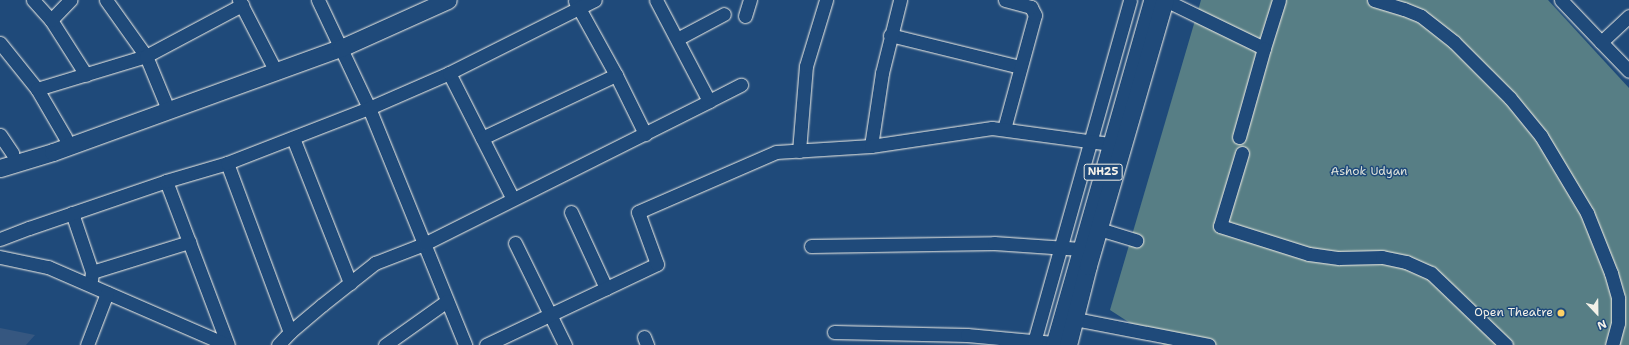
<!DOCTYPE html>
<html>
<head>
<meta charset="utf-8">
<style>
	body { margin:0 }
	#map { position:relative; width:1629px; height:345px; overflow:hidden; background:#1f4a7a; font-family:"Shantell Sans",sans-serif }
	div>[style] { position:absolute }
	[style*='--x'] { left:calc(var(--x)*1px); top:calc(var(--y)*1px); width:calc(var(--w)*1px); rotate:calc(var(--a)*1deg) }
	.built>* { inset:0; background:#365780 }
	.green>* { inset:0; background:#577e85 }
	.roads { filter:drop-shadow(0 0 1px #f4f1e8) drop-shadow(0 0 1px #f4f1e8) }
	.minor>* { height:13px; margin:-6.5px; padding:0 6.5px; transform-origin:6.5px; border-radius:6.5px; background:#1f4a7a }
	.major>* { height:17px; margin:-8.5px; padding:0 8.5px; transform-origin:8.5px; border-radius:8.5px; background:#1f4a7a }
	.dots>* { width:11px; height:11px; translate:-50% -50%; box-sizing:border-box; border:2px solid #1f4a7a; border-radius:50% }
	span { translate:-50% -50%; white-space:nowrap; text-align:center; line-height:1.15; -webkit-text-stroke:3px #1f4a7a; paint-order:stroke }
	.shield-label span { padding:1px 3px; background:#1f4a7a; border:1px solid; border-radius:3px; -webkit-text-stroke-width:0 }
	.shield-label { font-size:11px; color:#f4f1e8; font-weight:700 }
	.park-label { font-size:12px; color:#dce0d9 }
	.poi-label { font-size:12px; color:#f4f1e8 }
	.right { translate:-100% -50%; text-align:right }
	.north { position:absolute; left:1577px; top:293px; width:40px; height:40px; -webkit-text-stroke:3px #1f4a7a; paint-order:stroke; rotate:158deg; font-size:11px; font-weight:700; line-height:16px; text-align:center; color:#f4f1e8 }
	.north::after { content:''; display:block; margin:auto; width:14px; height:18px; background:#f4f1e8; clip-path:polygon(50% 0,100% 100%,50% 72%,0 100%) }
</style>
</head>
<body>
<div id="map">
	<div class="built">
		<div style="clip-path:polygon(0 328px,35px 335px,26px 345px,0 345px)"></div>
	</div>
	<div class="green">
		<div style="clip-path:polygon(1201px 0,1548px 0,1629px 88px,1629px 345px,1164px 345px,1110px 310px)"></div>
	</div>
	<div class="roads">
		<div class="minor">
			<div style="--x:33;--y:0;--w:27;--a:48"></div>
			<div style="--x:51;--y:20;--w:65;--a:57.5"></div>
			<div style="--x:106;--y:0;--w:69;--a:54.5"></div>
			<div style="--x:146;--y:56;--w:50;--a:67.6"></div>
			<div style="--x:239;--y:0;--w:72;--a:62.7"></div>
			<div style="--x:318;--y:0;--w:119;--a:64.7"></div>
			<div style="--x:369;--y:108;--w:256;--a:67.9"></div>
			<div style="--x:1165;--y:0;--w:110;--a:25.9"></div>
			<div style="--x:1264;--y:48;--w:50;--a:-72.6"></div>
			<div style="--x:1374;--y:0;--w:31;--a:17"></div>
			<div style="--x:1404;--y:9;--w:18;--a:22"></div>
			<div style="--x:1421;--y:16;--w:42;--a:38.2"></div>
			<div style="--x:1454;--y:42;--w:79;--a:45"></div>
			<div style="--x:1510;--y:98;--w:49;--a:50.8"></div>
			<div style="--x:1541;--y:136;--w:90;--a:59.1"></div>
			<div style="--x:1587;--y:213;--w:65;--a:68.2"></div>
			<div style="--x:1611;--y:273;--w:26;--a:74"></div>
			<div style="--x:1618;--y:298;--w:25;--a:90"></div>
			<div style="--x:1618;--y:323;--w:23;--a:105"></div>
			<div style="--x:1561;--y:0;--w:58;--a:46.4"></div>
			<div style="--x:575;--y:1;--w:85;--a:61"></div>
			<div style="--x:616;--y:75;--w:66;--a:63.8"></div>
			<div style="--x:745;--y:16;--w:17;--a:-73"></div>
			<div style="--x:1629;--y:16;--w:38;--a:137"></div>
			<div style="--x:1601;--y:42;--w:40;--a:46"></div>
			<div style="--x:51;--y:20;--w:28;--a:-46"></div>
			<div style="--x:890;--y:35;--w:134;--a:13.8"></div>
			<div style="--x:677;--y:39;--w:53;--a:-28"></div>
			<div style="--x:0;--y:43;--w:59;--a:51.2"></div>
			<div style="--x:37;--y:89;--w:56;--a:59.7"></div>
			<div style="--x:449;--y:73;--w:141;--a:63.1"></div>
			<div style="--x:37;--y:89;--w:114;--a:-16.8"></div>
			<div style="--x:146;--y:56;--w:109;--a:-28"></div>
			<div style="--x:709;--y:101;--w:36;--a:-27"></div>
			<div style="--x:1004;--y:129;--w:118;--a:-74.8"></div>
			<div style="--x:1035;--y:15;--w:9;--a:-117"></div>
			<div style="--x:1031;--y:7;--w:27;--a:-165"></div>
			<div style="--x:0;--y:135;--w:22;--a:56"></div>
			<div style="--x:1239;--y:137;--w:92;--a:-74.3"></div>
			<div style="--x:293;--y:138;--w:156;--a:68.5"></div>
			<div style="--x:482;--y:138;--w:148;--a:-25.2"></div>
			<div style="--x:871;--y:146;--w:74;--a:-81.4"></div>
			<div style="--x:882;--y:73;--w:75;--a:-76.1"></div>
			<div style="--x:799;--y:151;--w:85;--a:-85.3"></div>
			<div style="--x:806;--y:66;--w:69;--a:-73.1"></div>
			<div style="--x:1242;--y:153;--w:76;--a:106.8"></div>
			<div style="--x:1220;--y:226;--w:93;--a:17.5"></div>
			<div style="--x:1309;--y:254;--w:30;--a:8"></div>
			<div style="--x:1339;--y:258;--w:43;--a:-1.3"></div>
			<div style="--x:1382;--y:257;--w:25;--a:12"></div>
			<div style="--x:1406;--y:262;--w:27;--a:24"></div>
			<div style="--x:1431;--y:273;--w:104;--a:43.8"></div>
			<div style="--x:227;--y:163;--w:180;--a:69.6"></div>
			<div style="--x:166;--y:181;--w:175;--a:69.3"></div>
			<div style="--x:571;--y:212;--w:84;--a:65.3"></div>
			<div style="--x:72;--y:213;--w:62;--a:71.3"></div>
			<div style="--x:92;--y:272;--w:8;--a:97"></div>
			<div style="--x:1099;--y:229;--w:39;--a:17"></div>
			<div style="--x:0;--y:239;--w:31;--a:-21"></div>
			<div style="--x:29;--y:228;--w:145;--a:-18.9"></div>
			<div style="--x:166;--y:181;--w:64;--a:-16.4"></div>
			<div style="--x:227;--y:163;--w:152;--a:-21.2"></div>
			<div style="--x:369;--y:108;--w:87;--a:-23.6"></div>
			<div style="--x:449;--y:73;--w:163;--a:-26.6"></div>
			<div style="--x:515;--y:243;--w:114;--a:63.9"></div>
			<div style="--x:811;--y:246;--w:183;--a:-0.9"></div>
			<div style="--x:994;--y:243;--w:87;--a:3.9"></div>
			<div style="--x:0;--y:257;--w:49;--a:11.8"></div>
			<div style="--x:48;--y:267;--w:195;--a:23.5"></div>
			<div style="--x:92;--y:272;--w:102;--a:-17.2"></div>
			<div style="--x:1075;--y:319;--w:136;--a:11"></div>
			<div style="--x:834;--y:332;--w:133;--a:1.3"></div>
			<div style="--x:967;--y:335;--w:87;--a:5.3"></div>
			<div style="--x:644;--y:337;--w:9;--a:69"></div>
			<div style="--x:1034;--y:342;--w:355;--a:-74.3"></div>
			<div style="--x:87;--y:345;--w:56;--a:-69"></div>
			<div style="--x:278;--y:345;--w:18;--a:-47"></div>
			<div style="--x:290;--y:332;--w:42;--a:-40.2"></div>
			<div style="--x:322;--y:305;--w:68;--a:-38.4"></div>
			<div style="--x:375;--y:263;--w:53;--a:-21.2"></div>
			<div style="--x:424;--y:244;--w:319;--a:-26.6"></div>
			<div style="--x:709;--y:101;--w:114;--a:-117.7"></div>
			<div style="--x:385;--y:345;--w:76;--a:-35.4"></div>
			<div style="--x:486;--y:345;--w:189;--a:-25.3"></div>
			<div style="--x:657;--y:264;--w:55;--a:-110.1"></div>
			<div style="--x:638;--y:212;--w:150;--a:-23.5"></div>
			<div style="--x:776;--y:152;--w:95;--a:-3.6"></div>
			<div style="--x:871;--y:146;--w:122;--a:-8.5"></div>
			<div style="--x:992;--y:128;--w:120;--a:7.7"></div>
		</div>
		<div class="major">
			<div style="--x:0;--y:168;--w:55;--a:-16.8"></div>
			<div style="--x:53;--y:152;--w:306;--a:-19.9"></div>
			<div style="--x:341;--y:48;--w:117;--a:-24.2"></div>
			<div style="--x:1054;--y:345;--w:359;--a:-74.1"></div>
			<div style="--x:1068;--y:345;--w:81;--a:-75.8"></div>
			<div style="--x:1088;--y:266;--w:277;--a:-73.9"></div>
		</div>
	</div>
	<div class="dots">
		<div style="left:1561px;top:313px;background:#ffd166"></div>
	</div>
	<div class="shield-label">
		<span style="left:1103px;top:172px">NH25</span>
	</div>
	<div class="park-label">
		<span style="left:1369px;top:172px">Ashok Udyan</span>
	</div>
	<div class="poi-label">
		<span class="right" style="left:1553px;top:313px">Open Theatre</span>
	</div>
	<div class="north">N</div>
</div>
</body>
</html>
